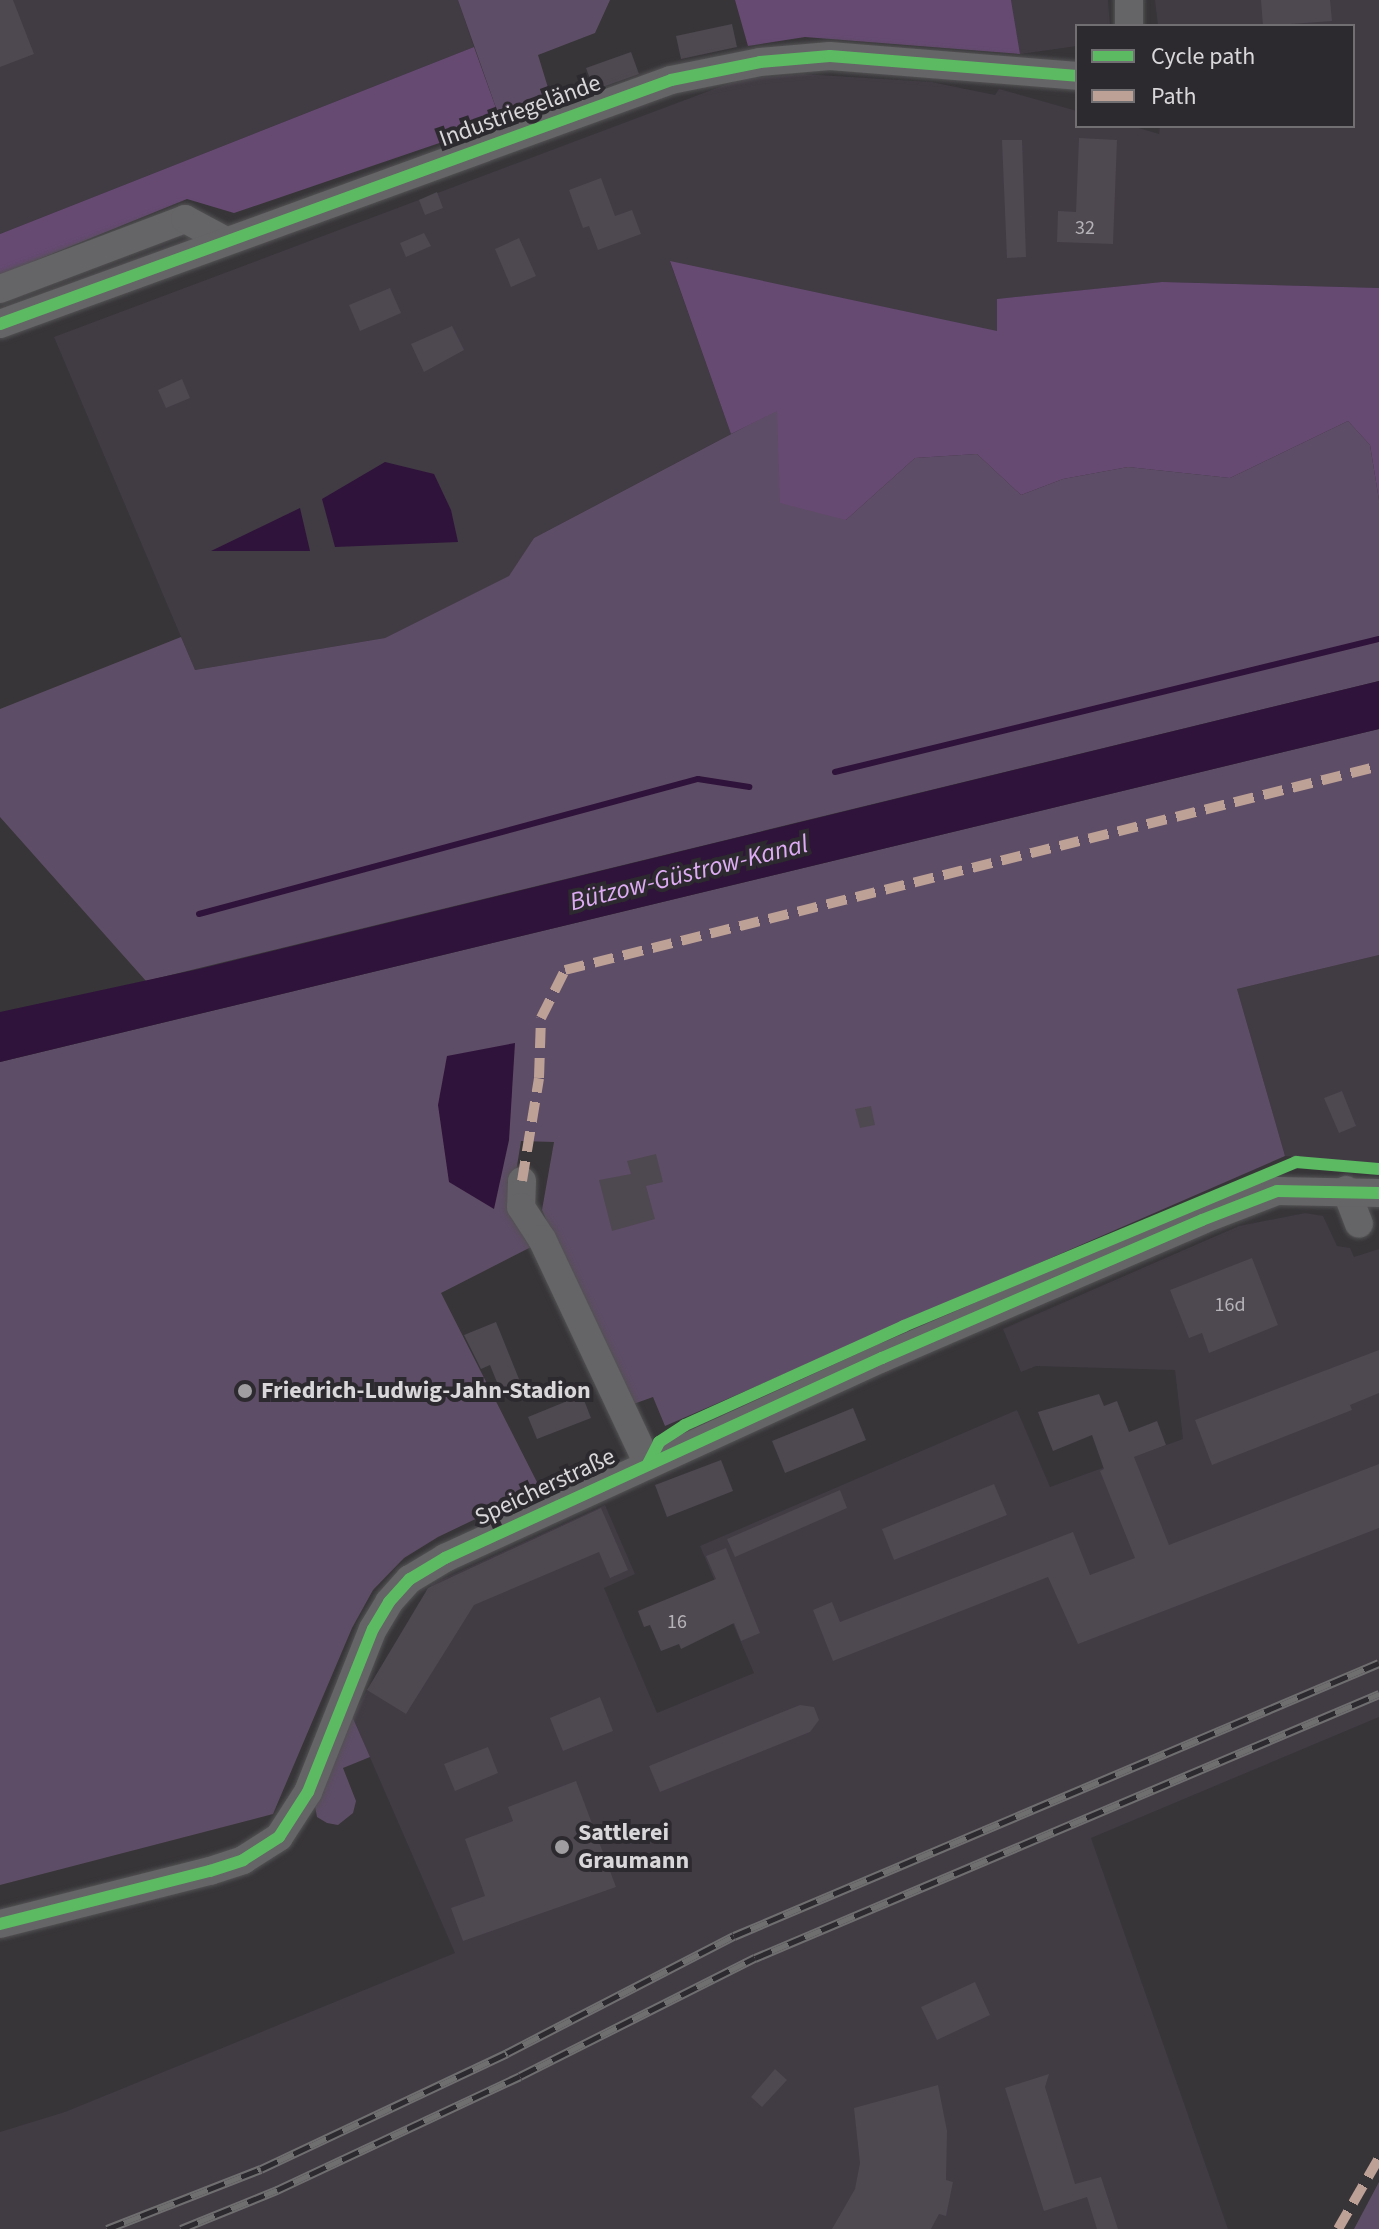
<!DOCTYPE html>
<html>
<head>
<meta charset="utf-8">
<style>
	body { margin:0 }
	#map { position:relative; width:1379px; height:2229px; overflow:hidden; background:#373538; font-family:"Source Sans 3",sans-serif }
	div>[style] { position:absolute }
	[style*='--x'] { left:calc(var(--x)*1px); top:calc(var(--y)*1px); width:calc(var(--w)*1px); rotate:calc(var(--a)*1deg) }
	.built>* { inset:0; background:#413b44 }
	.green>* { inset:0; background:#5e4d66 }
	.forest>* { inset:0; background:#664a72 }
	.water>* { inset:0; background:#2f133a }
	.stream>* { height:6px; margin:-3px; padding:0 3px; transform-origin:3px; border-radius:3px; background:#2f133a }
	.building>* { inset:0; background:#4e4851 }
	.roads { filter:drop-shadow(0 0 2px #535254) drop-shadow(0 0 2px #535254) }
	.minor>* { height:28px; margin:-14px; padding:0 14px; transform-origin:14px; border-radius:14px; background:#656466 }
	.rail>* { height:9px; margin-top:-4.5px; transform-origin:0; background:repeating-linear-gradient(90deg,#2d2a2f 0 18px,#706f70 0 36px); box-sizing:border-box; border-block:2px solid #706f70 }
	.quiet>* { height:10px; margin-top:-5px; transform-origin:0; background:repeating-linear-gradient(90deg,#bda197 0 20px,transparent 0 30px) }
	.cycleway>* { height:12px; margin:-6px; padding:0 6px; transform-origin:6px; border-radius:6px; background:#5cba63 }
	.dots>* { width:22px; height:22px; translate:-50% -50%; box-sizing:border-box; border:4px solid #2d2a2f; border-radius:50% }
	span { translate:-50% -50%; white-space:nowrap; text-align:center; line-height:1.15; -webkit-text-stroke:8px #2d2a2f; paint-order:stroke }
	.number-label { font-size:20px; color:#b6b3b8 }
	.number-label span { -webkit-text-stroke-width:0 }
	.street-label { font-size:24px; color:#d9d7da }
	.poi-label { font-size:24px; color:#d9d7da; font-weight:700 }
	.left { translate:0 -50%; text-align:left }
	.water-label { font-size:26px; color:#deacf4; font-style:italic }
	.legend { position:absolute; left:1075px; top:24px; width:280px; height:104px; box-sizing:border-box; background:#2d2a2f; border:2px solid #726f73; margin:0; padding:10px 14px; list-style:none; font-size:24px; color:#d9d7da }
	.legend li { display:flex; align-items:center; gap:16px; height:40px }
	.legend b { width:40px; border:2px solid #726f73 }
</style>
</head>
<body>
<div id="map">
	<div class="built">
		<div style="clip-path:polygon(0 0,458px 0,474px 47px,0 234px)"></div>
		<div style="clip-path:polygon(1011px 0,1108px 0,1110px 26px,1077px 26px,1077px 46px,1020px 54px)"></div>
		<div style="clip-path:polygon(1155px 0,1379px 0,1379px 288px,1162px 282px,998px 299px,998px 332px,670px 262px,731px 434px,534px 538px,510px 576px,385px 638px,195px 670px,54px 337px,741px 79px,802px 74px,931px 82px,995px 95px,999px 89px,1077px 111px,1077px 126px,1132px 126px,1159px 134px,1160px 126px,1353px 126px,1353px 26px,1158px 26px)"></div>
		<div style="clip-path:polygon(1379px 955px,1379px 1163px,1285px 1156px,1237px 989px)"></div>
		<div style="clip-path:polygon(1305px 1213px,1323px 1216px,1337px 1246px,1350px 1248px,1354px 1257px,1379px 1249px,1379px 1717px,1091px 1838px,1228px 2229px,0 2229px,0 2132px,65px 2112px,455px 1953px,352px 1716px,432px 1584px,605px 1505px,635px 1574px,604px 1588px,657px 1713px,754px 1673px,700px 1546px,1017px 1410px,1050px 1487px,1183px 1439px,1175px 1370px,1036px 1366px,1021px 1372px,1003px 1329px,1239px 1226px)"></div>
	</div>
	<div class="green">
		<div style="clip-path:polygon(458px 0,610px 0,595px 33px,538px 55px,553px 104px,501px 122px)"></div>
		<div style="clip-path:polygon(777px 410px,846px 520px,915px 458px,977px 454px,1021px 495px,1063px 479px,1128px 467px,1230px 478px,1348px 421px,1370px 445px,1379px 500px,1379px 681px,146px 981px,0 817px,0 709px,181px 637px,195px 670px,385px 638px,509px 576px,534px 538px)"></div>
		<div style="clip-path:polygon(1379px 729px,1379px 955px,1237px 989px,1285px 1156px,665px 1426px,653px 1397px,628px 1406px,542px 1210px,554px 1142px,521px 1141px,510px 1210px,537px 1244px,441px 1293px,540px 1488px,438px 1537px,404px 1558px,373px 1590px,352px 1628px,273px 1814px,0 1885px,0 1062px)"></div>
		<div style="clip-path:polygon(352px 1716px,370px 1757px,343px 1768px,356px 1801px,353px 1813px,338px 1825px,327px 1823px,317px 1817px,314px 1801px)"></div>
		<div style="clip-path:polygon(1379px 2182px,1379px 2229px,1354px 2229px)"></div>
	</div>
	<div class="forest">
		<div style="clip-path:polygon(735px 0,1011px 0,1020px 54px,805px 37px,748px 46px)"></div>
		<div style="clip-path:polygon(474px 47px,501px 122px,234px 213px,187px 199px,0 275px,0 234px)"></div>
		<div style="clip-path:polygon(670px 261px,997px 331px,997px 299px,1162px 282px,1379px 288px,1379px 500px,1370px 445px,1348px 421px,1230px 478px,1128px 467px,1063px 479px,1021px 495px,977px 454px,915px 458px,846px 520px,780px 503px,777px 411px,731px 434px)"></div>
	</div>
	<div class="water">
		<div style="clip-path:polygon(385px 462px,434px 474px,451px 510px,458px 542px,335px 547px,322px 499px)"></div>
		<div style="clip-path:polygon(300px 508px,310px 551px,211px 551px)"></div>
		<div style="clip-path:polygon(1379px 681px,1379px 729px,0 1062px,0 1012px,199px 969px)"></div>
		<div style="clip-path:polygon(515px 1043px,509px 1140px,494px 1209px,449px 1182px,438px 1105px,447px 1056px)"></div>
	</div>
	<div class="stream">
		<div style="--x:835;--y:772;--w:560;--a:-13.74"></div>
		<div style="--x:199;--y:914;--w:517;--a:-15.14"></div>
		<div style="--x:698;--y:779;--w:52;--a:8.9"></div>
	</div>
	<div class="building">
		<div style="clip-path:polygon(0 0,13px 0,34px 54px,0 67px)"></div>
		<div style="clip-path:polygon(1261px 0,1330px 0,1332px 21px,1263px 26px)"></div>
		<div style="clip-path:polygon(732px 24px,737px 47px,681px 59px,676px 36px)"></div>
		<div style="clip-path:polygon(631px 52px,639px 74px,594px 90px,586px 68px)"></div>
		<div style="clip-path:polygon(1079px 138px,1117px 140px,1113px 244px,1057px 242px,1058px 211px,1076px 212px)"></div>
		<div style="clip-path:polygon(1002px 140px,1022px 140px,1026px 257px,1007px 258px)"></div>
		<div style="clip-path:polygon(601px 178px,615px 216px,632px 210px,641px 234px,598px 250px,589px 226px,583px 228px,569px 190px)"></div>
		<div style="clip-path:polygon(437px 192px,443px 208px,425px 215px,419px 200px)"></div>
		<div style="clip-path:polygon(424px 233px,431px 246px,406px 257px,400px 243px)"></div>
		<div style="clip-path:polygon(519px 238px,536px 276px,511px 287px,495px 249px)"></div>
		<div style="clip-path:polygon(390px 288px,401px 313px,360px 331px,349px 305px)"></div>
		<div style="clip-path:polygon(452px 326px,464px 350px,424px 372px,411px 344px)"></div>
		<div style="clip-path:polygon(182px 379px,190px 398px,166px 408px,158px 390px)"></div>
		<div style="clip-path:polygon(1342px 1091px,1356px 1126px,1339px 1133px,1324px 1098px)"></div>
		<div style="clip-path:polygon(871px 1106px,875px 1125px,860px 1128px,855px 1109px)"></div>
		<div style="clip-path:polygon(656px 1154px,663px 1182px,646px 1186px,655px 1219px,612px 1231px,599px 1180px,631px 1174px,627px 1161px)"></div>
		<div style="clip-path:polygon(1252px 1258px,1278px 1325px,1209px 1353px,1202px 1333px,1189px 1338px,1170px 1290px)"></div>
		<div style="clip-path:polygon(496px 1322px,523px 1389px,503px 1397px,490px 1365px,481px 1369px,464px 1335px)"></div>
		<div style="clip-path:polygon(1379px 1350px,1379px 1393px,1350px 1405px,1352px 1410px,1212px 1465px,1195px 1420px)"></div>
		<div style="clip-path:polygon(1099px 1394px,1104px 1406px,1117px 1401px,1129px 1432px,1157px 1421px,1166px 1445px,1134px 1457px,1169px 1545px,1379px 1464px,1379px 1528px,1078px 1644px,1048px 1577px,833px 1661px,813px 1610px,832px 1602px,840px 1622px,1073px 1532px,1090px 1575px,1135px 1558px,1100px 1471px,1104px 1469px,1092px 1435px,1053px 1451px,1038px 1412px)"></div>
		<div style="clip-path:polygon(582px 1395px,591px 1418px,537px 1439px,528px 1417px)"></div>
		<div style="clip-path:polygon(853px 1408px,866px 1440px,785px 1473px,772px 1441px)"></div>
		<div style="clip-path:polygon(721px 1460px,733px 1491px,667px 1517px,655px 1485px)"></div>
		<div style="clip-path:polygon(994px 1484px,1007px 1515px,894px 1560px,882px 1529px)"></div>
		<div style="clip-path:polygon(840px 1490px,847px 1508px,735px 1557px,727px 1539px)"></div>
		<div style="clip-path:polygon(601px 1508px,628px 1570px,610px 1578px,599px 1552px,474px 1605px,406px 1714px,367px 1690px,428px 1588px)"></div>
		<div style="clip-path:polygon(726px 1548px,760px 1633px,741px 1641px,734px 1623px,681px 1649px,679px 1644px,661px 1651px,650px 1625px,644px 1627px,638px 1611px,716px 1579px,706px 1556px)"></div>
		<div style="clip-path:polygon(600px 1697px,613px 1731px,563px 1751px,550px 1718px)"></div>
		<div style="clip-path:polygon(800px 1705px,814px 1707px,819px 1720px,810px 1732px,660px 1792px,649px 1766px)"></div>
		<div style="clip-path:polygon(488px 1747px,498px 1773px,455px 1791px,444px 1764px)"></div>
		<div style="clip-path:polygon(576px 1781px,616px 1887px,463px 1941px,451px 1908px,485px 1896px,465px 1839px,513px 1821px,508px 1807px)"></div>
		<div style="clip-path:polygon(975px 1982px,990px 2015px,937px 2040px,921px 2007px)"></div>
		<div style="clip-path:polygon(775px 2069px,787px 2080px,762px 2107px,751px 2097px)"></div>
		<div style="clip-path:polygon(1049px 2074px,1045px 2087px,1075px 2184px,1101px 2177px,1118px 2229px,1097px 2229px,1087px 2197px,1044px 2211px,1005px 2088px)"></div>
		<div style="clip-path:polygon(938px 2085px,947px 2131px,946px 2180px,953px 2182px,946px 2216px,939px 2214px,931px 2229px,832px 2229px,855px 2189px,860px 2163px,854px 2108px)"></div>
	</div>
	<div class="roads">
		<div class="minor">
			<div style="--x:1129;--y:0;--w:26;--a:90"></div>
			<div style="--x:0;--y:289;--w:198;--a:-20.7"></div>
			<div style="--x:185;--y:219;--w:44;--a:28.3"></div>
			<div style="--x:0;--y:324;--w:714;--a:-19.98"></div>
			<div style="--x:671;--y:80;--w:91;--a:-11.4"></div>
			<div style="--x:760;--y:62;--w:70;--a:-4.9"></div>
			<div style="--x:830;--y:56;--w:248;--a:4.6"></div>
			<div style="--x:522;--y:1181;--w:26;--a:92"></div>
			<div style="--x:521;--y:1207;--w:38;--a:57"></div>
			<div style="--x:542;--y:1239;--w:249;--a:64.8"></div>
			<div style="--x:1346;--y:1190;--w:36;--a:69"></div>
			<div style="--x:0;--y:1924;--w:217;--a:-14.2"></div>
			<div style="--x:210;--y:1871;--w:35;--a:-18"></div>
			<div style="--x:243;--y:1860;--w:43;--a:-32.6"></div>
			<div style="--x:279;--y:1837;--w:54;--a:-57.2"></div>
			<div style="--x:308;--y:1792;--w:175;--a:-68.3"></div>
			<div style="--x:373;--y:1629;--w:31;--a:-59"></div>
			<div style="--x:389;--y:1602;--w:31;--a:-48"></div>
			<div style="--x:410;--y:1579;--w:41;--a:-31"></div>
			<div style="--x:445;--y:1558;--w:481;--a:-24.6"></div>
			<div style="--x:882;--y:1358;--w:348;--a:-23.3"></div>
			<div style="--x:1202;--y:1220;--w:80;--a:-21.1"></div>
			<div style="--x:1277;--y:1191;--w:102;--a:1.1"></div>
		</div>
	</div>
	<div class="rail">
		<div style="--x:107;--y:2229;--w:165;--a:-21.3"></div>
		<div style="--x:261;--y:2169;--w:272;--a:-25.2"></div>
		<div style="--x:507;--y:2053;--w:255;--a:-27.3"></div>
		<div style="--x:734;--y:1936;--w:700;--a:-22.94"></div>
		<div style="--x:181;--y:2229;--w:104;--a:-22.1"></div>
		<div style="--x:277;--y:2190;--w:268;--a:-25.1"></div>
		<div style="--x:520;--y:2076;--w:263;--a:-26.7"></div>
		<div style="--x:755;--y:1958;--w:678;--a:-22.93"></div>
	</div>
	<div class="quiet">
		<div style="--x:522;--y:1181;--w:104;--a:-80.6"></div>
		<div style="--x:539;--y:1078;--w:60;--a:-88.1"></div>
		<div style="--x:541;--y:1018;--w:54;--a:-63.4"></div>
		<div style="--x:565;--y:970;--w:839;--a:-14.07"></div>
		<div style="--x:1338;--y:2229;--w:82;--a:-60"></div>
	</div>
	<div class="cycleway">
		<div style="--x:0;--y:324;--w:714;--a:-19.98"></div>
		<div style="--x:671;--y:80;--w:91;--a:-11.4"></div>
		<div style="--x:760;--y:62;--w:70;--a:-4.9"></div>
		<div style="--x:830;--y:56;--w:248;--a:4.6"></div>
		<div style="--x:648;--y:1464;--w:25;--a:-63"></div>
		<div style="--x:659;--y:1442;--w:31;--a:-33"></div>
		<div style="--x:685;--y:1425;--w:240;--a:-24.3"></div>
		<div style="--x:904;--y:1326;--w:425;--a:-22.7"></div>
		<div style="--x:1296;--y:1162;--w:83;--a:4.8"></div>
		<div style="--x:0;--y:1924;--w:217;--a:-14.2"></div>
		<div style="--x:210;--y:1871;--w:35;--a:-18"></div>
		<div style="--x:243;--y:1860;--w:43;--a:-32.6"></div>
		<div style="--x:279;--y:1837;--w:54;--a:-57.2"></div>
		<div style="--x:308;--y:1792;--w:175;--a:-68.3"></div>
		<div style="--x:373;--y:1629;--w:31;--a:-59"></div>
		<div style="--x:389;--y:1602;--w:31;--a:-48"></div>
		<div style="--x:410;--y:1579;--w:41;--a:-31"></div>
		<div style="--x:445;--y:1558;--w:481;--a:-24.6"></div>
		<div style="--x:882;--y:1358;--w:348;--a:-23.3"></div>
		<div style="--x:1202;--y:1220;--w:80;--a:-21.1"></div>
		<div style="--x:1277;--y:1191;--w:102;--a:1.1"></div>
	</div>
	<div class="dots">
		<div style="left:245px;top:1391px;background:#a09ea1"></div>
		<div style="left:562px;top:1847px;background:#a09ea1"></div>
	</div>
	<div class="number-label">
		<span style="left:1085px;top:228px">32</span>
		<span style="left:1230px;top:1305px">16d</span>
		<span style="left:677px;top:1622px">16</span>
	</div>
	<div class="street-label">
		<span style="left:520px;top:111px;rotate:-20deg">Industriegelände</span>
		<span style="left:545px;top:1487px;rotate:-25deg">Speicherstraße</span>
	</div>
	<div class="poi-label">
		<span class="left" style="left:261px;top:1391px">Friedrich-Ludwig-Jahn-Stadion</span>
		<span class="left" style="left:578px;top:1847px">Sattlerei<br>Graumann</span>
	</div>
	<div class="water-label">
		<span style="left:689px;top:873px;rotate:-14deg">Bützow-Güstrow-Kanal</span>
	</div>
	<ul class="legend">
	<li><b style="height:10px;background:#5cba63"></b>Cycle path</li>
	<li><b style="height:10px;background:#bda197"></b>Path</li>
	</ul>
</div>
</body>
</html>
